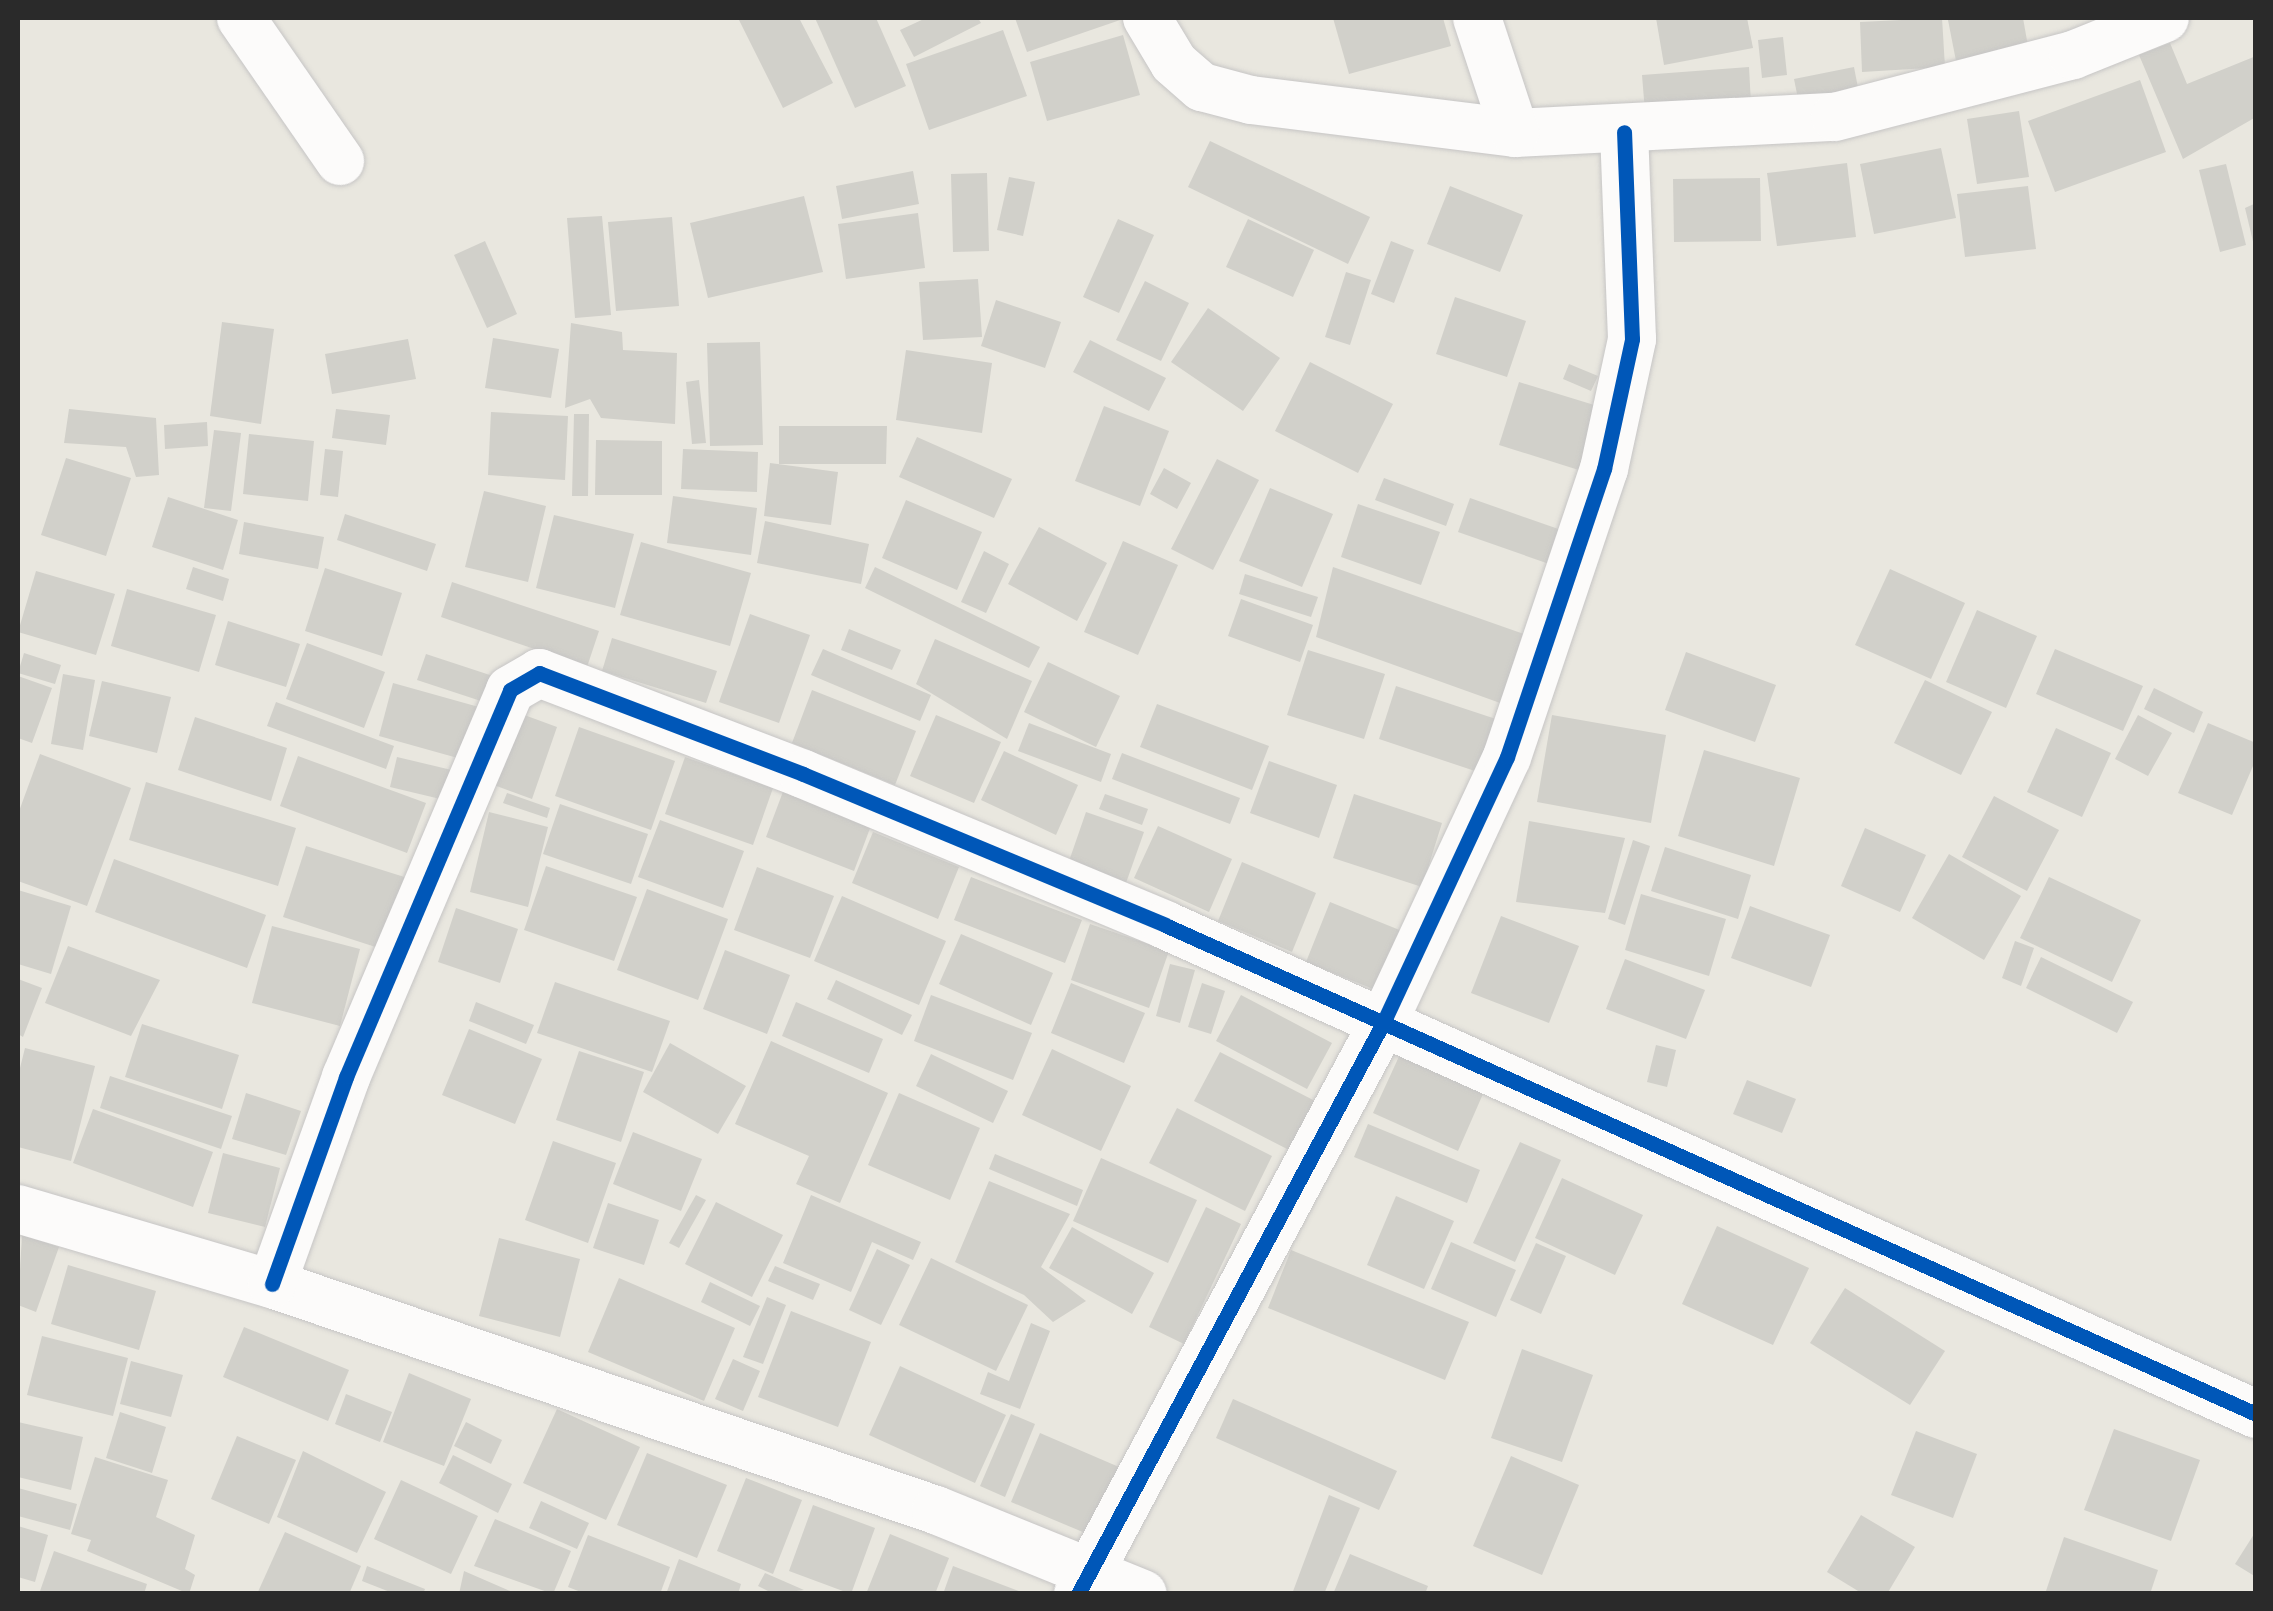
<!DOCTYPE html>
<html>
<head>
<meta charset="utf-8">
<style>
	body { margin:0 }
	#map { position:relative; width:2273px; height:1611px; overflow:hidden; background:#e9e7df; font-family:Commissioner,sans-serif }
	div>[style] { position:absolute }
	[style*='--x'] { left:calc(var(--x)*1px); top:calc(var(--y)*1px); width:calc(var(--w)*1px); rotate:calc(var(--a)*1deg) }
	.building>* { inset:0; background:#d1d0ca }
	.roads { filter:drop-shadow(0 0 2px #c6c5c5) drop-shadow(0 0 2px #c6c5c5) }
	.minor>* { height:48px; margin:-24px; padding:0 24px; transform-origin:24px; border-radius:24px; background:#fcfbfa }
	.cycleway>* { height:15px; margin:-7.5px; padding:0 7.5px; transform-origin:7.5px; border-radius:7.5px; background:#0057b8 }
	span { translate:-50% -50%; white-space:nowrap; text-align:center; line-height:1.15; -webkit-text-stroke:8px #fff; paint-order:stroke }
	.frame { position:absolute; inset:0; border:20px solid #2a2a2a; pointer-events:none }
</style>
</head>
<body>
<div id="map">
	<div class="building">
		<div style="clip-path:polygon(738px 18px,799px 18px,833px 83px,783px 108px)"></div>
		<div style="clip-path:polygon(815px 18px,876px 18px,906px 86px,855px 108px)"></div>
		<div style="clip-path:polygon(926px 18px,978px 18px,981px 23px,914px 57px,900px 30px)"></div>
		<div style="clip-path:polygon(1015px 18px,1126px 18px,1027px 52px)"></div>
		<div style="clip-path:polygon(1333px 18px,1443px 18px,1451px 46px,1349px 74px)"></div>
		<div style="clip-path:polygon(1656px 18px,1747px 18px,1753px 48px,1664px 65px)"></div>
		<div style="clip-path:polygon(1942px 18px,1945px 67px,1862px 72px,1860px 22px)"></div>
		<div style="clip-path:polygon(2023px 18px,2029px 52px,1957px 66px,1948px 20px)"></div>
		<div style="clip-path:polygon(1003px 30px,1027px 96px,929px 130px,906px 64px)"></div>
		<div style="clip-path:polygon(1123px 35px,1140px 95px,1047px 121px,1030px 62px)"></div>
		<div style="clip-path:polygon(1783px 37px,1787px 75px,1762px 78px,1758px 40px)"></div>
		<div style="clip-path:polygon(2170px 43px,2187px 84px,2256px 56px,2256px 117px,2183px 159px,2139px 55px)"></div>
		<div style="clip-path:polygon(1749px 67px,1751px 104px,1645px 112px,1642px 75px)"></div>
		<div style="clip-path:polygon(1854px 67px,1858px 88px,1798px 99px,1794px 79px)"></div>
		<div style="clip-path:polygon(2140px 80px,2166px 152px,2055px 192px,2028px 121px)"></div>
		<div style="clip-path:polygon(2019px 111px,2029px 177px,1977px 184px,1967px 119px)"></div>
		<div style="clip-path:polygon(1210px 141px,1370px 217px,1348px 264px,1188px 187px)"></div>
		<div style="clip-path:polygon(1941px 148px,1956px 218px,1874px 234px,1860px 164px)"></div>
		<div style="clip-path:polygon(1847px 163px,1856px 237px,1777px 246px,1767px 173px)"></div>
		<div style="clip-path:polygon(2226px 164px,2246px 245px,2220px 252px,2199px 170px)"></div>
		<div style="clip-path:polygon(913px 171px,919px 204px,842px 219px,836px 186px)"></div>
		<div style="clip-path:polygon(987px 173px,989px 251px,953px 252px,951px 174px)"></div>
		<div style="clip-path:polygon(1009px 177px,1035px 182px,1023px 236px,997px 230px)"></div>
		<div style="clip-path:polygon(1760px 178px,1761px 241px,1674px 242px,1673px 179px)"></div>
		<div style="clip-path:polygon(1450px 186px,1523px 215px,1500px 272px,1427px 244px)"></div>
		<div style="clip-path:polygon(2028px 186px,2036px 249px,1965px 257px,1957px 194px)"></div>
		<div style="clip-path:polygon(804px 196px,823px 272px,708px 298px,690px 223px)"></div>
		<div style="clip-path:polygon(2256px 203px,2256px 254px,2245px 208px)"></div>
		<div style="clip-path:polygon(918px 213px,925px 268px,846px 279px,838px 224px)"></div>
		<div style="clip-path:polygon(602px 216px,611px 315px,575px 318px,567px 218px)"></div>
		<div style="clip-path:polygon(672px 217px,679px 306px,616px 311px,608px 222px)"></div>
		<div style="clip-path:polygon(1118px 219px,1154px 235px,1119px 313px,1083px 297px)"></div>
		<div style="clip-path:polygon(1248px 219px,1314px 250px,1293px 297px,1226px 267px)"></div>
		<div style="clip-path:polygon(485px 241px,517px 314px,487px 328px,454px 255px)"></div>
		<div style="clip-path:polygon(1391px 241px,1414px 250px,1394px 303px,1371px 294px)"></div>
		<div style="clip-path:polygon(1346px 272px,1371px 280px,1350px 345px,1325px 337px)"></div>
		<div style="clip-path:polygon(978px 279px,982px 337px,923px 340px,919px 282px)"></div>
		<div style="clip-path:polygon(1145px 281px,1189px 303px,1161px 361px,1116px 340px)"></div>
		<div style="clip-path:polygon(1455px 297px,1526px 321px,1507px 377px,1436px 354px)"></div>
		<div style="clip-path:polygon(996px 300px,1061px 322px,1045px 368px,981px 346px)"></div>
		<div style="clip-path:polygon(1208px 308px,1280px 358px,1243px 411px,1171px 362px)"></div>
		<div style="clip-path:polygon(222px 322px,274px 329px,261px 424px,210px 416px)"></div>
		<div style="clip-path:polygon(571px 323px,622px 332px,623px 350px,677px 353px,675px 424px,601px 418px,590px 399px,565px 408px)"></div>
		<div style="clip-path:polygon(493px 338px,559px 349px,551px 398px,485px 388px)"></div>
		<div style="clip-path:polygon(408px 339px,416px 379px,332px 394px,325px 354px)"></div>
		<div style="clip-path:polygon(1090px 340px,1166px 378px,1149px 411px,1073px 372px)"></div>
		<div style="clip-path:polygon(760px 342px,763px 445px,710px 446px,707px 343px)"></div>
		<div style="clip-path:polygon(906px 350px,992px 363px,982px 433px,896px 420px)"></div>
		<div style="clip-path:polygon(1310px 362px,1393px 404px,1358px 473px,1275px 431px)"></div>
		<div style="clip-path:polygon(1569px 364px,1598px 376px,1591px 391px,1563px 379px)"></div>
		<div style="clip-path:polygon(699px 380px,706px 443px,692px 444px,686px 382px)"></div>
		<div style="clip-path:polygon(1519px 382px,1604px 408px,1585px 472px,1499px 445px)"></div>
		<div style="clip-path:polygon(1104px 406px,1169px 431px,1140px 506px,1075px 481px)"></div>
		<div style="clip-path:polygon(69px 409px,156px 418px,159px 475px,136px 477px,126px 447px,64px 443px)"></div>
		<div style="clip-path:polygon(336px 409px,390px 415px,386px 445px,332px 438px)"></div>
		<div style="clip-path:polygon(491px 412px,568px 416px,565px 480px,488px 475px)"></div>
		<div style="clip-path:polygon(574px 414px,589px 414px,588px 496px,572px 496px)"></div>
		<div style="clip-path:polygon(207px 422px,208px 446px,165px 449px,164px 425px)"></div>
		<div style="clip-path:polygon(779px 426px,887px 426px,886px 464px,779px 464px)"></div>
		<div style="clip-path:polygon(214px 430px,241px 433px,231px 511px,204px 508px)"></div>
		<div style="clip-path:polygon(249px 434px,314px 441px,308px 501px,243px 494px)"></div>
		<div style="clip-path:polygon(917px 437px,1012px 479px,994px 518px,899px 477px)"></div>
		<div style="clip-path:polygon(596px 440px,662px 441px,662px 495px,595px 495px)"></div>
		<div style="clip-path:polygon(325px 449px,343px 451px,338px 497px,320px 495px)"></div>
		<div style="clip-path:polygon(683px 449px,758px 452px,757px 492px,681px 489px)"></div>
		<div style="clip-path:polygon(66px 458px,131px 478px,106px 556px,41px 535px)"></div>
		<div style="clip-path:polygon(1217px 459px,1259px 480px,1213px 570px,1171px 549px)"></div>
		<div style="clip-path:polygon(770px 463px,838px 472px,831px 525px,764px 516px)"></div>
		<div style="clip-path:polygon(1164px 468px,1191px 483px,1177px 509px,1150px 494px)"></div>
		<div style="clip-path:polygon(1384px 478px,1454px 504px,1446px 526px,1375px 500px)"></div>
		<div style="clip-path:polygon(1270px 488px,1333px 514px,1302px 587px,1239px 561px)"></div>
		<div style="clip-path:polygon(484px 491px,546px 506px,528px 582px,465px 567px)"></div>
		<div style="clip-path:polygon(673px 496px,757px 508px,751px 555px,667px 543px)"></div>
		<div style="clip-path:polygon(168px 497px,238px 520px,223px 570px,152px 547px)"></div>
		<div style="clip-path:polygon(1470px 498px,1567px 532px,1555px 566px,1458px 532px)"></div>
		<div style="clip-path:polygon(906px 500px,982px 532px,957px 590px,882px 558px)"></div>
		<div style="clip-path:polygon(1358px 504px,1440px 532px,1421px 585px,1341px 557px)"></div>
		<div style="clip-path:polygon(345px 514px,436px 544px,427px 571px,337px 540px)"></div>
		<div style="clip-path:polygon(554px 515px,634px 534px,615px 608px,536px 588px)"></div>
		<div style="clip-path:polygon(765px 521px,869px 544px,861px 584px,757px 563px)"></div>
		<div style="clip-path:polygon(244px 522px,324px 537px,318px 569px,239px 554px)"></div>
		<div style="clip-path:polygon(1039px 527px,1107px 563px,1077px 621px,1008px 584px)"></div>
		<div style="clip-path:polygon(1123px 541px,1178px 565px,1138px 655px,1084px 632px)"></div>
		<div style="clip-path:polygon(641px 542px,751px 573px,730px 646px,620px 615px)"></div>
		<div style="clip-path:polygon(984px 551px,1009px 564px,986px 613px,961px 602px)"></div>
		<div style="clip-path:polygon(193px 567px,229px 579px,223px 601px,186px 589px)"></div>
		<div style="clip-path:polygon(875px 567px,1040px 647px,1029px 668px,865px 588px)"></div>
		<div style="clip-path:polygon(1333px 567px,1527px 635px,1503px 704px,1316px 637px)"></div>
		<div style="clip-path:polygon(325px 568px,402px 593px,382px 656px,305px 631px)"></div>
		<div style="clip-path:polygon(1890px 569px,1965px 603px,1931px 679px,1855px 645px)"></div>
		<div style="clip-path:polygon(36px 571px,115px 594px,96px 655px,18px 632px)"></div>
		<div style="clip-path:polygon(1245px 574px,1318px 597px,1311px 617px,1239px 594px)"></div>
		<div style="clip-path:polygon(452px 582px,599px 631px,587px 667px,441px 617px)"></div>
		<div style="clip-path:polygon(127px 589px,216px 615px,199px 672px,111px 646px)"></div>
		<div style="clip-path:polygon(1241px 599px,1313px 625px,1300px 662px,1228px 636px)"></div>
		<div style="clip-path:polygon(1977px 610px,2037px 636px,2006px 708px,1946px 682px)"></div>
		<div style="clip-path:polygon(750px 614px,810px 635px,779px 723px,719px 702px)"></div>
		<div style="clip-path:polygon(228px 621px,300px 644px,286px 687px,215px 665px)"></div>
		<div style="clip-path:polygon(849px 629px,901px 650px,892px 670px,841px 650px)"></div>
		<div style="clip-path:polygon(612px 638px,717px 671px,706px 703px,602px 671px)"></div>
		<div style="clip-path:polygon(935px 639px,1032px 681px,1007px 739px,916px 684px)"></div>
		<div style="clip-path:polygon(307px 643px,385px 672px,364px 728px,286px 699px)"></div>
		<div style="clip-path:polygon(823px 649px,931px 695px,920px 721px,811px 675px)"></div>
		<div style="clip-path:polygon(2055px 649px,2143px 686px,2123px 731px,2036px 694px)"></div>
		<div style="clip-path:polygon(1308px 650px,1385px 674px,1364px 739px,1287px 715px)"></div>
		<div style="clip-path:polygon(1686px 652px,1776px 685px,1755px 742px,1665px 710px)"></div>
		<div style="clip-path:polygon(24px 653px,61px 665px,55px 684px,18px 673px)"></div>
		<div style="clip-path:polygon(426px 654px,499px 678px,490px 704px,417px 680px)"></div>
		<div style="clip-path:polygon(1048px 662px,1120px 696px,1096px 747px,1024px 712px)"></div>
		<div style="clip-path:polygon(63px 674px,95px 680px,83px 750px,51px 744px)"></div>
		<div style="clip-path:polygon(18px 676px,52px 688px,32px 743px,18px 738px)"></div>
		<div style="clip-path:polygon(1925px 680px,1992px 712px,1961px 775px,1894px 743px)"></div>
		<div style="clip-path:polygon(102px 681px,171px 697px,157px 753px,89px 736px)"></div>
		<div style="clip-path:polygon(393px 683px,486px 709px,472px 762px,379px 736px)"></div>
		<div style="clip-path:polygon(1396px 686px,1505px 722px,1487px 775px,1379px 739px)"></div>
		<div style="clip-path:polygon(2154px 688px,2203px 712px,2194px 733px,2144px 709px)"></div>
		<div style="clip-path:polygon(812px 690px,916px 731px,895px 785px,792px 743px)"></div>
		<div style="clip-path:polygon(276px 702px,394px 746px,386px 769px,267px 726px)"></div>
		<div style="clip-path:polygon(1157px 704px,1269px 746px,1252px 790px,1140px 747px)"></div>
		<div style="clip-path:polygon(508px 709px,557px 727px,532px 799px,483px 781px)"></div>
		<div style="clip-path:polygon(936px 715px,1001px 742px,974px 803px,910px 776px)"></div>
		<div style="clip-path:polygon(1552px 715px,1666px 735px,1651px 823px,1537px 802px)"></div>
		<div style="clip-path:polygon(2138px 715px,2172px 733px,2148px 776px,2115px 759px)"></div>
		<div style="clip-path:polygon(195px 717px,287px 748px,271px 801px,178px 770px)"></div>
		<div style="clip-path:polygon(1029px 723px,1111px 754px,1101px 782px,1018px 751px)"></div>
		<div style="clip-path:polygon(2208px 723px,2256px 743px,2256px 759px,2232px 815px,2178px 793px)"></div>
		<div style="clip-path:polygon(579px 727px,675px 761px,651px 830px,555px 796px)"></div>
		<div style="clip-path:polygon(2056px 728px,2111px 753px,2082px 817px,2027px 792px)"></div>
		<div style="clip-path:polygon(1704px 750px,1800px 778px,1774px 866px,1678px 836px)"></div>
		<div style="clip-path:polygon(1004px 751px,1078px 785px,1056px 835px,981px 800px)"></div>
		<div style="clip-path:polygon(1122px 753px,1240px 798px,1230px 824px,1112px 779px)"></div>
		<div style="clip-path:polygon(40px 754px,131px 788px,87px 906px,18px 881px,18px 814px)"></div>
		<div style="clip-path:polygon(298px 756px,426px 803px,407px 853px,280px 806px)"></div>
		<div style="clip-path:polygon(397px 757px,460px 772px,453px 802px,390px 787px)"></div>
		<div style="clip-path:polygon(685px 757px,773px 788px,753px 845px,665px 814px)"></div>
		<div style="clip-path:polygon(1269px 761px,1337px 785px,1319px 838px,1250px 813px)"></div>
		<div style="clip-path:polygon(146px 782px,296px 828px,278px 886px,129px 840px)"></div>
		<div style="clip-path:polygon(784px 789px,872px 823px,854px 871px,766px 837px)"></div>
		<div style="clip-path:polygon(507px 793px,550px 808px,547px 818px,503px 803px)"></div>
		<div style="clip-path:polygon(1105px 794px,1148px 809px,1142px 825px,1099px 809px)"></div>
		<div style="clip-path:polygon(1354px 794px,1442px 823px,1422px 887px,1333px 858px)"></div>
		<div style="clip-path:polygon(1994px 796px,2059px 830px,2027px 891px,1962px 857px)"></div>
		<div style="clip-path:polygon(560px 804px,648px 834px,631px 884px,543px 854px)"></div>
		<div style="clip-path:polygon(489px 812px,548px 827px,528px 907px,470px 892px)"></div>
		<div style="clip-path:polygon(1086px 812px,1144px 832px,1126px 883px,1068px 864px)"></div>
		<div style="clip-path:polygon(660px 820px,744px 851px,723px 908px,638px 877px)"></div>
		<div style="clip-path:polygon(1529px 821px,1625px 838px,1605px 913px,1516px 902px)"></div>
		<div style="clip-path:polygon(1158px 826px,1232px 859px,1209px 912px,1134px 878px)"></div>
		<div style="clip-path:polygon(1865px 828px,1926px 855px,1900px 912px,1841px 886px)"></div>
		<div style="clip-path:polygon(873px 832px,959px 867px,938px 919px,852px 883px)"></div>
		<div style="clip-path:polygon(1633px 840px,1650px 846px,1625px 925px,1608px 919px)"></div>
		<div style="clip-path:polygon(306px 846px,417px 881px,394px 953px,283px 917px)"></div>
		<div style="clip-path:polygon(1665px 847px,1751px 875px,1738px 919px,1651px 891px)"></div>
		<div style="clip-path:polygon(1949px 854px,2021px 896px,1984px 960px,1912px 918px)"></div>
		<div style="clip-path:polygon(114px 859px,266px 915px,247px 968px,95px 912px)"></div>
		<div style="clip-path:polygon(1242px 862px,1316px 893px,1292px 952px,1218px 921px)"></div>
		<div style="clip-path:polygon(546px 866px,637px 897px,614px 961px,524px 930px)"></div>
		<div style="clip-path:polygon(757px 867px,834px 896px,810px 958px,734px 930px)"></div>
		<div style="clip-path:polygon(971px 877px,1082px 920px,1065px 963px,954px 920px)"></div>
		<div style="clip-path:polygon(2049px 877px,2141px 920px,2112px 982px,2020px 938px)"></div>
		<div style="clip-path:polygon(647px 889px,728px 919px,698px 1000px,617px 970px)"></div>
		<div style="clip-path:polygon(18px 890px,71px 906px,51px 974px,18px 964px)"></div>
		<div style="clip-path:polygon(1641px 894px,1726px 919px,1709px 976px,1625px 950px)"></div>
		<div style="clip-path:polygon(842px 896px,946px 941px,919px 1005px,814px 961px)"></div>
		<div style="clip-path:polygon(1330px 902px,1407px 933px,1383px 993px,1306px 962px)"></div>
		<div style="clip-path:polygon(1750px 906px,1830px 935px,1811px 987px,1731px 958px)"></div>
		<div style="clip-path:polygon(456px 908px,518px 929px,500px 983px,438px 962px)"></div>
		<div style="clip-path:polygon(1501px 916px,1579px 946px,1549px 1023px,1471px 993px)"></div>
		<div style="clip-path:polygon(1090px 924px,1169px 951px,1149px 1008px,1071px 980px)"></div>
		<div style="clip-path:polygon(272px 926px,360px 949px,340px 1026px,252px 1003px)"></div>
		<div style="clip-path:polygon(961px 934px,1053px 973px,1031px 1025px,939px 984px)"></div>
		<div style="clip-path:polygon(2015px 941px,2034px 948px,2021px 986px,2002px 978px)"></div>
		<div style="clip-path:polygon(68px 946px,160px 980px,131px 1036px,45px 1003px)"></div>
		<div style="clip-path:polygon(725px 950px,790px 975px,767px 1034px,703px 1009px)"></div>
		<div style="clip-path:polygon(2041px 957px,2133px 1002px,2117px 1033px,2026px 988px)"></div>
		<div style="clip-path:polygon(1625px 959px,1705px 990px,1686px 1039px,1606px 1009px)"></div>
		<div style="clip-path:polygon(1170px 964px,1195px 970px,1180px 1023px,1156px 1016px)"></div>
		<div style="clip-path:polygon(18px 979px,42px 988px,23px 1037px,18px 1034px)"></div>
		<div style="clip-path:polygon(836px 980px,912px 1015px,902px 1035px,827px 999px)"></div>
		<div style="clip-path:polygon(555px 982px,670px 1021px,652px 1072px,537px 1033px)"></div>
		<div style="clip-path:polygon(1071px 983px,1145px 1013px,1124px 1063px,1051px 1033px)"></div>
		<div style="clip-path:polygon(1202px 983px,1225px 991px,1211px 1034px,1188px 1027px)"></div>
		<div style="clip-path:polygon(931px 995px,1032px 1033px,1013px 1080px,914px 1041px)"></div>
		<div style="clip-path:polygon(1241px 995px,1332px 1043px,1307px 1089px,1216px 1041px)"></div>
		<div style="clip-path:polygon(476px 1002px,534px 1025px,526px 1044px,469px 1021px)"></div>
		<div style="clip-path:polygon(796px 1002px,883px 1039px,869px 1073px,782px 1036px)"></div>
		<div style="clip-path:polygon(142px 1024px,239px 1055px,222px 1109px,125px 1077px)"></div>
		<div style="clip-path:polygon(469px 1029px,542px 1059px,515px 1124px,442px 1095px)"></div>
		<div style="clip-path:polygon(771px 1041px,888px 1093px,840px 1203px,796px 1184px,809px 1156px,735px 1124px)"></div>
		<div style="clip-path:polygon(670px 1043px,746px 1086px,718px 1134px,643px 1092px)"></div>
		<div style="clip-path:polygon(1656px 1045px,1676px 1050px,1667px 1087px,1647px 1082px)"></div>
		<div style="clip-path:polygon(25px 1048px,95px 1066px,71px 1161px,18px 1147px,18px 1076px)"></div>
		<div style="clip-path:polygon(1052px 1049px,1131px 1086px,1101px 1151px,1022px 1115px)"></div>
		<div style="clip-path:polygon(1402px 1050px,1486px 1087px,1458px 1151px,1373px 1113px)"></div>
		<div style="clip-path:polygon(579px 1051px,644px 1072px,621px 1142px,556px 1120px)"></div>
		<div style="clip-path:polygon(1220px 1052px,1317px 1102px,1291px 1151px,1194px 1101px)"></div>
		<div style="clip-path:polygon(931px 1054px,1008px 1091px,993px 1123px,916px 1086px)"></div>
		<div style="clip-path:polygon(110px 1076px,232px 1116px,221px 1149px,100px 1108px)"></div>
		<div style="clip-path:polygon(1747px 1080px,1796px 1099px,1782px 1133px,1733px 1114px)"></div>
		<div style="clip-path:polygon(246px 1093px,301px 1111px,286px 1155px,232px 1139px)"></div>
		<div style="clip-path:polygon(899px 1093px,980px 1128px,950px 1200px,868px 1165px)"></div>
		<div style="clip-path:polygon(1177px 1108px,1272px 1156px,1245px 1211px,1149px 1163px)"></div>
		<div style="clip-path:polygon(93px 1109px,213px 1152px,193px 1207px,73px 1163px)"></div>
		<div style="clip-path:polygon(1368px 1124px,1480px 1170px,1467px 1203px,1354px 1157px)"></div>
		<div style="clip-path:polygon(633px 1132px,702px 1159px,681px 1211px,613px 1184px)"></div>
		<div style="clip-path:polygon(553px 1141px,616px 1163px,588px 1243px,525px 1220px)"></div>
		<div style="clip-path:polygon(1520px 1142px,1561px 1160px,1515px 1262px,1473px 1243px)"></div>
		<div style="clip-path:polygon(223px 1153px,280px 1168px,265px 1227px,208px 1213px)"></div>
		<div style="clip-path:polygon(995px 1154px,1083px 1190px,1077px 1206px,989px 1169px)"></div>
		<div style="clip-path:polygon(1101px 1158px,1197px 1200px,1168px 1263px,1073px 1221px)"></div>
		<div style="clip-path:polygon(1562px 1178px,1643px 1215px,1615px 1275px,1535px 1238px)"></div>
		<div style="clip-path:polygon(989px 1181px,1070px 1214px,1041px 1267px,1086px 1301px,1053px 1322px,1024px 1295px,955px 1262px)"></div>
		<div style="clip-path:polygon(696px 1195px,706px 1200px,679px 1248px,669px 1243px)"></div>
		<div style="clip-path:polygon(811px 1195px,921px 1242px,913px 1260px,872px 1242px,851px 1292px,783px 1263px)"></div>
		<div style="clip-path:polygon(1396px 1196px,1454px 1221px,1424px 1289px,1367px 1265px)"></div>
		<div style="clip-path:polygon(716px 1202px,783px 1235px,752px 1297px,685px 1264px)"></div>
		<div style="clip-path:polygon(608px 1203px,659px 1220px,644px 1265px,593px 1248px)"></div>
		<div style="clip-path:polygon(1206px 1207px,1241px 1224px,1184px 1344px,1149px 1327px)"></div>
		<div style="clip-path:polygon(1717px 1226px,1809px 1268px,1773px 1345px,1682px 1304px)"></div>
		<div style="clip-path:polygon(1072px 1227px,1154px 1273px,1132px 1314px,1049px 1268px)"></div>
		<div style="clip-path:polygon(22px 1235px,59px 1247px,36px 1312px,18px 1305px)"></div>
		<div style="clip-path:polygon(499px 1238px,580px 1259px,560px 1337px,479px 1316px)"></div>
		<div style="clip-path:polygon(1451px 1242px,1516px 1270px,1496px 1317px,1431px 1289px)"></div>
		<div style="clip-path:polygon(1536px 1243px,1566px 1256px,1541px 1314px,1510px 1300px)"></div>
		<div style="clip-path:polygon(877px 1249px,910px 1265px,881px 1325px,849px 1310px)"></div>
		<div style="clip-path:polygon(1291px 1250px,1469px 1322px,1445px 1380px,1268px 1308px)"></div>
		<div style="clip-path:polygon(931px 1258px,1028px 1305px,996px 1371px,899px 1325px)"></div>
		<div style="clip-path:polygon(68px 1265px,156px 1291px,139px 1350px,51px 1324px)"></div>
		<div style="clip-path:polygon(775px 1266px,820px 1284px,813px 1300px,768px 1281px)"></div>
		<div style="clip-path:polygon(619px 1278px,735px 1328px,704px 1401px,588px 1352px)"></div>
		<div style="clip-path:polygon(710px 1282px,760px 1306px,750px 1326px,701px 1302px)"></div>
		<div style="clip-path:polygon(1845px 1288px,1945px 1351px,1910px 1405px,1810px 1343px)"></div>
		<div style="clip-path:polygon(767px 1297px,786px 1305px,763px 1364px,743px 1357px)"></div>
		<div style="clip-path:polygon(791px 1311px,871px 1342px,838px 1427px,758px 1397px)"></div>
		<div style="clip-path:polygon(1031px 1323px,1050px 1331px,1020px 1409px,980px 1394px,988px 1372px,1009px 1381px)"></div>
		<div style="clip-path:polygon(244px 1327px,349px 1370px,328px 1421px,223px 1377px)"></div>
		<div style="clip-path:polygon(42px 1336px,128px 1358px,113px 1416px,27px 1395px)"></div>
		<div style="clip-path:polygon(1522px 1349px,1593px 1375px,1562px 1462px,1491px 1438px)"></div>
		<div style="clip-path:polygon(733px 1359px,760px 1371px,743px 1411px,715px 1399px)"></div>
		<div style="clip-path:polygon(131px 1361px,183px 1375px,171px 1417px,120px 1404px)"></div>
		<div style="clip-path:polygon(900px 1366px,1006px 1415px,975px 1483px,869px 1435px)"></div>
		<div style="clip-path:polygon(409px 1373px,471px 1399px,444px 1466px,383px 1442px)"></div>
		<div style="clip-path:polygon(346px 1394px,392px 1412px,380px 1442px,335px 1424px)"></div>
		<div style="clip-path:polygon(1233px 1399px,1397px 1471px,1379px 1510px,1216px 1438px)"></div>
		<div style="clip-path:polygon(557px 1409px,640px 1447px,606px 1520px,523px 1483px)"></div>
		<div style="clip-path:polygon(120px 1412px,166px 1427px,152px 1473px,106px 1458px)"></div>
		<div style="clip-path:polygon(1011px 1414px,1035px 1424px,1005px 1497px,980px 1486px)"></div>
		<div style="clip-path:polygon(18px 1422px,83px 1437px,71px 1490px,18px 1477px)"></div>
		<div style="clip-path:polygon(466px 1422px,502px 1440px,491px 1464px,454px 1446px)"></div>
		<div style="clip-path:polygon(2114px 1429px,2200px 1460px,2171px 1541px,2084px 1510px)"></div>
		<div style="clip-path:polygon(1916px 1431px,1977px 1454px,1953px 1518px,1891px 1495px)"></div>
		<div style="clip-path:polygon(1040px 1433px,1119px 1467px,1090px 1535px,1011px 1502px)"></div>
		<div style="clip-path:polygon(237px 1436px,296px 1460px,269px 1524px,211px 1499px)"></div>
		<div style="clip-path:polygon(303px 1451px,386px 1492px,357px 1553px,277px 1517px)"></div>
		<div style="clip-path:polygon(647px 1453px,727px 1485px,697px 1558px,617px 1525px)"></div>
		<div style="clip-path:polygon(453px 1455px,512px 1484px,498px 1513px,439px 1483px)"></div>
		<div style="clip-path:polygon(1511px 1456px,1579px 1485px,1542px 1575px,1473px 1546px)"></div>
		<div style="clip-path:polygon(95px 1457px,168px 1480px,156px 1517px,195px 1535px,185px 1569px,195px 1575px,189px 1594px,87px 1551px,91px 1540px,71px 1534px)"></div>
		<div style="clip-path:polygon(746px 1478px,802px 1500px,773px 1574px,717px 1551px)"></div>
		<div style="clip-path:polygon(401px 1480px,478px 1516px,451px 1574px,374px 1539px)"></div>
		<div style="clip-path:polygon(18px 1488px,77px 1504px,70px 1530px,18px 1516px)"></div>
		<div style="clip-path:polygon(1329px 1495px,1360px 1508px,1324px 1594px,1292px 1594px)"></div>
		<div style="clip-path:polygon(541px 1501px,589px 1523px,577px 1549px,529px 1528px)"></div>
		<div style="clip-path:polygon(813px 1505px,875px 1528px,851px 1594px,789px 1571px)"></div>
		<div style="clip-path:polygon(1861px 1515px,1915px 1547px,1887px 1594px,1863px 1594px,1827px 1572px)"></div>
		<div style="clip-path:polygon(495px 1519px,571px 1551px,553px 1594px,474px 1566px)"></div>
		<div style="clip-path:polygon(18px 1526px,48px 1535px,35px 1582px,18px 1577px)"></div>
		<div style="clip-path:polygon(2256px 1531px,2256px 1577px,2235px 1564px)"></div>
		<div style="clip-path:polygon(285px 1532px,361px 1566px,349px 1594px,257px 1594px)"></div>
		<div style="clip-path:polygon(890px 1534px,949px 1558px,935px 1594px,866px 1594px)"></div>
		<div style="clip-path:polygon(588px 1535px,670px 1567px,660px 1594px,586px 1594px,568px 1587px)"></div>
		<div style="clip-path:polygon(2064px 1537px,2158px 1570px,2150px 1594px,2045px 1594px)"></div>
		<div style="clip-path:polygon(54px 1551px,147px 1584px,144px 1594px,39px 1594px)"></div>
		<div style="clip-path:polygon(1350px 1554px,1428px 1586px,1425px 1594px,1333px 1594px)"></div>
		<div style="clip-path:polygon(679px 1559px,741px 1584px,738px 1594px,666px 1594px)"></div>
		<div style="clip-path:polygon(367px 1566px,425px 1589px,423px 1594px,395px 1594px,362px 1581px)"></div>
		<div style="clip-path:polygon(953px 1566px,1024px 1593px,1024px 1594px,943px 1594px)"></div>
		<div style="clip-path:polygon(464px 1571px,517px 1594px,459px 1594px)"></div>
		<div style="clip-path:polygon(765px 1573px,804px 1590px,774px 1594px,758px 1586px)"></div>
	</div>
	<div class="roads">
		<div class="minor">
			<div style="--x:241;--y:18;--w:174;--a:55.3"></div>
			<div style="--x:1147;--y:18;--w:52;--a:59"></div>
			<div style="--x:1174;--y:63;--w:37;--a:41"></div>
			<div style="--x:1202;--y:87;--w:51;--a:14.9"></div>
			<div style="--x:1251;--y:100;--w:266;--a:7.1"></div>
			<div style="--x:1515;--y:133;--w:320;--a:-2.9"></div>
			<div style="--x:1835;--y:117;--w:246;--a:-14.6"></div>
			<div style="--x:2073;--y:55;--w:99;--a:-21.9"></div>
			<div style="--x:1477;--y:18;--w:121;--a:71.7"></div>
			<div style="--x:18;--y:1209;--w:265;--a:16.5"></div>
			<div style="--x:272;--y:1284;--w:701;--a:18.8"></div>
			<div style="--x:936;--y:1510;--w:223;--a:22.1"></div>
			<div style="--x:272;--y:1284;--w:220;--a:-70.3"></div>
			<div style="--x:346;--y:1077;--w:420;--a:-67"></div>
			<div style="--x:510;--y:690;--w:34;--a:-30"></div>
			<div style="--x:539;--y:673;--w:283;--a:20.9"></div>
			<div style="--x:803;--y:774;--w:392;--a:22.6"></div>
			<div style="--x:1165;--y:925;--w:1196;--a:24.14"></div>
			<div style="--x:1078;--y:1594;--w:647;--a:-61.89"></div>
			<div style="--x:1383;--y:1023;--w:293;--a:-65"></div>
			<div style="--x:1507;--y:757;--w:304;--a:-71.4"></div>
			<div style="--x:1604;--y:469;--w:133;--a:-77.8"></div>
			<div style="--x:1632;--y:339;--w:207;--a:-92.2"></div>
		</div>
	</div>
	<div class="cycleway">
		<div style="--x:272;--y:1284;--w:220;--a:-70.3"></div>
		<div style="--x:346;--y:1077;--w:420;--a:-67"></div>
		<div style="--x:510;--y:690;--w:34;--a:-30"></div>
		<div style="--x:539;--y:673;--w:283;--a:20.9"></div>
		<div style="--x:803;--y:774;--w:392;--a:22.6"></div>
		<div style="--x:1165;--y:925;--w:1196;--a:24.14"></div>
		<div style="--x:1078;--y:1594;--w:647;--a:-61.89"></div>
		<div style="--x:1383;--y:1023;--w:293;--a:-65"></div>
		<div style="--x:1507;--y:757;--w:304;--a:-71.4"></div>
		<div style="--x:1604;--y:469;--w:133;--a:-77.8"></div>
		<div style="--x:1632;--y:339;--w:207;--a:-92.2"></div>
	</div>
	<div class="frame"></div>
</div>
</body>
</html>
